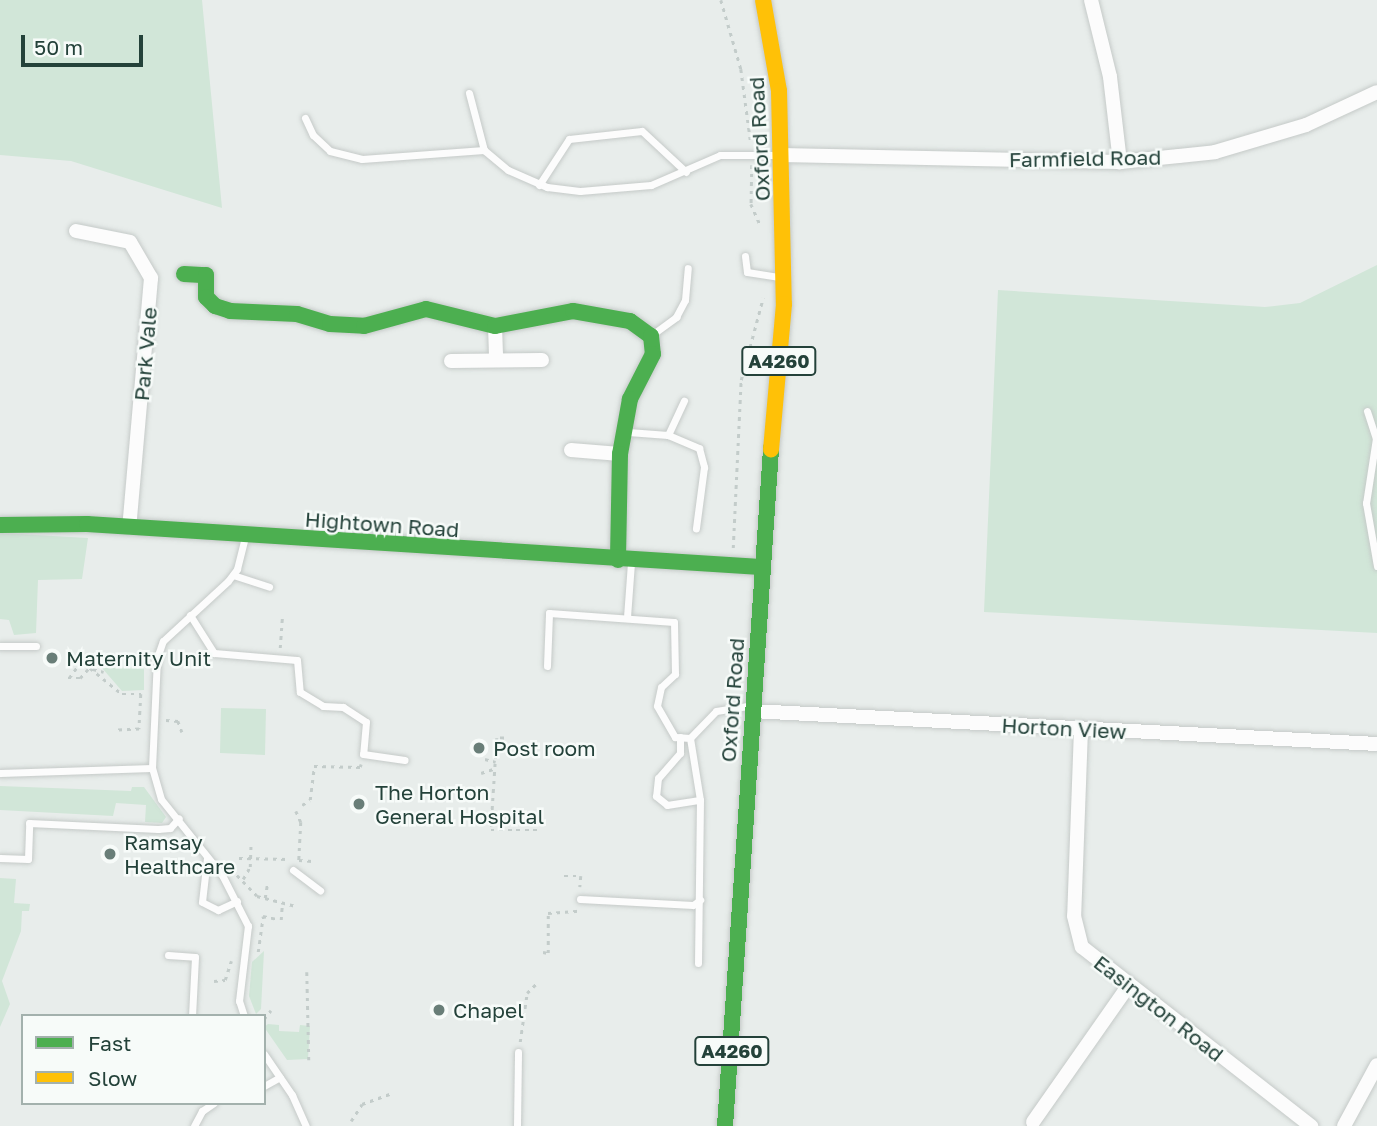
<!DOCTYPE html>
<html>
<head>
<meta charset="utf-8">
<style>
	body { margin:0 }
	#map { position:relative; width:1377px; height:1126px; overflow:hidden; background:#e8edeb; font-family:"Golos Text",sans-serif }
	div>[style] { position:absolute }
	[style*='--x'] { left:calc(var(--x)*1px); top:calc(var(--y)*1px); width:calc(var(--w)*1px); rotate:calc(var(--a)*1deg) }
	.green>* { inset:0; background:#d1e6d8 }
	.path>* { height:2.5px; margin-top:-1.25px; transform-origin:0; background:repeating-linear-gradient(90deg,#c3ccca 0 3.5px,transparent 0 8.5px) }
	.roads { filter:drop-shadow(0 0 2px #c5cac8) drop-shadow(0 0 2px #c5cac8) }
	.lane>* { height:7px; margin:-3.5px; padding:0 3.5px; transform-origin:3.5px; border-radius:3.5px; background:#fcfcfc }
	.street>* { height:14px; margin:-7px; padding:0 7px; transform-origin:7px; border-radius:7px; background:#fcfcfc }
	.fast>* { height:16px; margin:-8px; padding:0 8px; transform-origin:8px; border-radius:8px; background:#4caf50 }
	.slow>* { height:16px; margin:-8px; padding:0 8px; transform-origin:8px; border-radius:8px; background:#ffc107 }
	.dots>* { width:19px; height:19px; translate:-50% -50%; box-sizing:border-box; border:4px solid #f7fbf9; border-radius:50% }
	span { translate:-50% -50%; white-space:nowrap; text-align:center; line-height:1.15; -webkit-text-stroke:5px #f7fbf9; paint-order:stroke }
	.shield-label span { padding:2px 5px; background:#f7fbf9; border:2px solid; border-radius:5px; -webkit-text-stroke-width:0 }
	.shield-label { font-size:19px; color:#24423a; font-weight:700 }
	.street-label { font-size:21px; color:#24423a }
	.poi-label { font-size:21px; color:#24423a }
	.left { translate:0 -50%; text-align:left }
	.legend { position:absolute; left:21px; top:1014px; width:245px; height:91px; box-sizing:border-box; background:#f7fbf9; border:2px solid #a3b1ad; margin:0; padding:9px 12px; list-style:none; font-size:21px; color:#24423a }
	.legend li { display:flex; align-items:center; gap:14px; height:35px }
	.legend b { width:35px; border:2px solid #a3b1ad }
	.scale { position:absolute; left:21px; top:35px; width:122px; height:32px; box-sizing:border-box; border:4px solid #24423a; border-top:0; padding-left:9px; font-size:21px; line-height:24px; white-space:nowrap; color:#24423a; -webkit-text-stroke:5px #f7fbf9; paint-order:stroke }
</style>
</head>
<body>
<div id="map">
	<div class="green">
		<div style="clip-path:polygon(0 0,202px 0,222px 208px,71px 161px,0 155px)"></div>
		<div style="clip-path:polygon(1377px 265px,1377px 633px,984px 612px,998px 290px,1265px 307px,1300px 303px)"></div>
		<div style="clip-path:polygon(0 533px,88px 538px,82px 579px,38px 580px,36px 633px,14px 635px,9px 620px,0 619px)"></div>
		<div style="clip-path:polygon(144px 667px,144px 690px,122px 691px,102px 668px)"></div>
		<div style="clip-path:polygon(221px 708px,266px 709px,265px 755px,220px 753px)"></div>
		<div style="clip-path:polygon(0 786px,131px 791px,132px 787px,144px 787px,166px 817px,162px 823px,145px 822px,146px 805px,116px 803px,113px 816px,0 810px)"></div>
		<div style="clip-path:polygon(0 878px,16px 879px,14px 903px,30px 904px,29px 911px,22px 911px,21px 931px,2px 981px,10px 1004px,0 1027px)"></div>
		<div style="clip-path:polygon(264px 951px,261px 1009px,256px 1014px,249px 996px,252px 962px)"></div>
		<div style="clip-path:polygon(268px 1024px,279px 1025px,279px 1031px,299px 1032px,300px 1025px,310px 1026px,308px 1059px,287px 1060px,264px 1027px)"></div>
	</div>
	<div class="path">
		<div style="--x:721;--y:0;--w:72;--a:73.8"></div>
		<div style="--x:741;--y:69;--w:76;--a:82.4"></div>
		<div style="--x:752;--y:165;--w:39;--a:91"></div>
		<div style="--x:751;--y:204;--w:24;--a:66"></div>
		<div style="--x:733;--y:548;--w:168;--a:-87.3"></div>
		<div style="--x:741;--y:380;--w:85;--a:-75"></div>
		<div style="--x:280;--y:648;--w:30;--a:-86"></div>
		<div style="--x:90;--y:668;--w:41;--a:39.1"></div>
		<div style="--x:122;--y:694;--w:19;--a:0"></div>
		<div style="--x:141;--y:694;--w:35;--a:93"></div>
		<div style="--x:139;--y:729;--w:21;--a:177"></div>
		<div style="--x:93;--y:669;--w:11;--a:15"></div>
		<div style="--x:68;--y:678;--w:12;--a:0"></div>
		<div style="--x:80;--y:678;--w:13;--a:-48"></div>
		<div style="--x:69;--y:678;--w:14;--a:-54"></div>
		<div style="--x:166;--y:720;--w:12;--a:5"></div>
		<div style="--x:178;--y:721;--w:12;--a:70"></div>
		<div style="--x:504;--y:738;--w:7;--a:180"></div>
		<div style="--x:497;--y:738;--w:92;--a:93.7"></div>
		<div style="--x:491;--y:830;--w:48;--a:0"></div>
		<div style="--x:485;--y:759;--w:11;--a:15"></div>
		<div style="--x:481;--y:773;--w:16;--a:-18"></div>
		<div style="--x:302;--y:805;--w:9;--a:-32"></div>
		<div style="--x:310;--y:800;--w:34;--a:-83"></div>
		<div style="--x:314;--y:766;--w:46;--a:1.2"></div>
		<div style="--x:360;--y:767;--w:3;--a:-72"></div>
		<div style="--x:296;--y:811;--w:12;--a:66"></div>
		<div style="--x:301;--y:822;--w:38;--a:93"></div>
		<div style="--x:299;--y:860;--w:13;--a:4"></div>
		<div style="--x:239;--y:858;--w:49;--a:1.2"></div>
		<div style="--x:237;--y:875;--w:29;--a:46"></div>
		<div style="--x:257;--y:896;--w:40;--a:14.4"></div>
		<div style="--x:564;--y:876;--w:17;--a:0"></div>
		<div style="--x:581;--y:876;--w:11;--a:95"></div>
		<div style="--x:243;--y:879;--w:14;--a:-60"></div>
		<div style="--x:250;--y:867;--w:25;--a:-88"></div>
		<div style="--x:265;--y:898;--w:13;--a:-81"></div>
		<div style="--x:281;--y:920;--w:16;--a:-86"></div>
		<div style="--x:258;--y:952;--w:36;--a:-82"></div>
		<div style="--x:263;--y:916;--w:14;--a:12"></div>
		<div style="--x:543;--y:952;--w:5;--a:11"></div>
		<div style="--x:548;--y:953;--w:40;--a:-90"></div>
		<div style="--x:548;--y:913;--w:31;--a:-4"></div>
		<div style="--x:307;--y:972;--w:88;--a:88.7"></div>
		<div style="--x:214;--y:981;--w:11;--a:-5"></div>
		<div style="--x:225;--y:980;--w:20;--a:-72"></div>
		<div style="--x:264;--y:1019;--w:11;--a:-52"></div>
		<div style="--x:520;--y:1042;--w:49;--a:-81.9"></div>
		<div style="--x:527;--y:993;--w:16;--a:-45"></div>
		<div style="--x:351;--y:1121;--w:20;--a:-57"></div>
		<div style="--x:362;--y:1104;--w:30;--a:-20"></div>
	</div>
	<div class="roads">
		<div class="lane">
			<div style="--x:469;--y:93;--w:59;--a:75.3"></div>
			<div style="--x:484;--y:150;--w:31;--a:40"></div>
			<div style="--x:508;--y:170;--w:43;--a:23.6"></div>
			<div style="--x:547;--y:187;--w:33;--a:7"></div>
			<div style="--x:580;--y:191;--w:71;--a:-4.8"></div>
			<div style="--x:651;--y:185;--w:75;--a:-23.5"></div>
			<div style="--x:720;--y:155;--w:57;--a:0"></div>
			<div style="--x:305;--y:118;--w:19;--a:65"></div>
			<div style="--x:313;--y:135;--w:23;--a:43"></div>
			<div style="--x:330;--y:151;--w:33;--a:14"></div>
			<div style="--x:362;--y:159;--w:122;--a:-4.2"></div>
			<div style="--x:539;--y:185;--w:55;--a:-56.9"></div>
			<div style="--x:569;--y:139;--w:73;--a:-6.3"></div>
			<div style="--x:642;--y:131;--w:60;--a:43"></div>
			<div style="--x:745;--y:256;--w:16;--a:83"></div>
			<div style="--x:747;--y:272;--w:33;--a:9"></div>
			<div style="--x:653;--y:334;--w:29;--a:-36"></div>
			<div style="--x:676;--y:317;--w:19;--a:-62"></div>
			<div style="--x:685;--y:300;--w:32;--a:-85"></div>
			<div style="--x:1367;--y:411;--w:28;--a:72"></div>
			<div style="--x:1376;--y:438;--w:66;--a:98.7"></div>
			<div style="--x:1366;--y:503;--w:64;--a:80.1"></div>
			<div style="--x:628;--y:432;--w:40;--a:4.3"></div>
			<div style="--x:668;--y:435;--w:34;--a:23"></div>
			<div style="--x:699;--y:448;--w:20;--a:75"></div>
			<div style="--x:704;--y:467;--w:62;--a:97.5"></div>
			<div style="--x:668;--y:435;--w:38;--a:-65"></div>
			<div style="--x:233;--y:575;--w:38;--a:18"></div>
			<div style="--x:190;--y:615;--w:45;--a:57.7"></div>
			<div style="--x:214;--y:653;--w:83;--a:4.8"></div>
			<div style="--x:297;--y:660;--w:32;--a:85"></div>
			<div style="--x:300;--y:692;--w:27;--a:31"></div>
			<div style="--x:323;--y:706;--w:20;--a:3"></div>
			<div style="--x:343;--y:707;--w:27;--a:33"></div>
			<div style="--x:366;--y:722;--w:32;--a:95"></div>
			<div style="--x:363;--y:754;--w:42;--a:8.1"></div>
			<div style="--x:627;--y:617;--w:55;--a:-85.8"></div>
			<div style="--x:0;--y:646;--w:36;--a:0"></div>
			<div style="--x:547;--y:666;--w:53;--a:-87.8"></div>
			<div style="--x:549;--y:613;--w:125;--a:4.1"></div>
			<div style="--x:674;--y:622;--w:52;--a:88.9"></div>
			<div style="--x:675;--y:674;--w:19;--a:137"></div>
			<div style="--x:661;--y:687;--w:19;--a:102"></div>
			<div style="--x:657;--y:706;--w:36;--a:60"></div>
			<div style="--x:675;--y:737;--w:15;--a:4"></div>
			<div style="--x:680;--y:737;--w:16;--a:90"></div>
			<div style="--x:680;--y:753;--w:33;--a:131"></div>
			<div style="--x:658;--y:778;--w:18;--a:96"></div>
			<div style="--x:656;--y:796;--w:14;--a:39"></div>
			<div style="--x:667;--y:805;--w:33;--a:-9"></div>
			<div style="--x:690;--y:738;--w:63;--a:80.8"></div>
			<div style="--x:700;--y:800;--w:163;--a:90.7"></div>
			<div style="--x:690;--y:738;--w:37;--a:-46"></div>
			<div style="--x:716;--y:711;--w:32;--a:-9"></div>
			<div style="--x:0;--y:773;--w:152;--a:-1.9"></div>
			<div style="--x:0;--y:858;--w:28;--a:2"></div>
			<div style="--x:28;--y:859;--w:36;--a:-88"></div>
			<div style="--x:29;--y:823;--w:129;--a:2.7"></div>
			<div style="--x:158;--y:829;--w:12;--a:-5"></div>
			<div style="--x:170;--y:828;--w:13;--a:-48"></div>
			<div style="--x:207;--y:858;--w:44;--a:96.5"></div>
			<div style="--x:202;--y:902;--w:18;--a:27"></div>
			<div style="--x:218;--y:910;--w:21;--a:-25"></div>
			<div style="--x:293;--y:870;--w:34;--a:37"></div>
			<div style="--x:580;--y:899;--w:113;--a:3"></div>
			<div style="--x:693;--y:905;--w:9;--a:-36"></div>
			<div style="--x:168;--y:955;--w:27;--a:4"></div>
			<div style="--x:195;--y:957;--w:59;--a:92.9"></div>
			<div style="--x:244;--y:1016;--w:16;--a:-108"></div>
			<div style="--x:239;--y:1001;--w:76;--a:-83.2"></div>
			<div style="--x:248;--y:926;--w:57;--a:-117"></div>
			<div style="--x:222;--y:875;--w:97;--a:-128.8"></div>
			<div style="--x:161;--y:799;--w:32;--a:-106"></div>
			<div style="--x:152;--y:768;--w:110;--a:-87.4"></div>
			<div style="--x:157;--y:658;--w:18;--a:-71"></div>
			<div style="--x:163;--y:641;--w:88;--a:-42.7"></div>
			<div style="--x:228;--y:581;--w:15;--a:-53"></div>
			<div style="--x:237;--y:569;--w:34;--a:-76"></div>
			<div style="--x:264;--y:1054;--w:50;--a:55.7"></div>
			<div style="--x:292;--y:1095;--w:34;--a:66"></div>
			<div style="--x:264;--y:1086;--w:18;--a:-29"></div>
			<div style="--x:194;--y:1126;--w:17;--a:-62"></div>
			<div style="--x:202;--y:1111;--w:14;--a:-34"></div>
			<div style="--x:517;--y:1126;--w:74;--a:-89.2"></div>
		</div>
		<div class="street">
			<div style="--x:1091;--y:0;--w:79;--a:76.1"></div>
			<div style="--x:1110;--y:77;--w:86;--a:83.3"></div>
			<div style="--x:781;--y:155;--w:339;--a:1.2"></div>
			<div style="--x:1120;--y:162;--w:59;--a:-5.8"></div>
			<div style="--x:1179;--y:156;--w:36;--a:-6"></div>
			<div style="--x:1215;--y:152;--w:95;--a:-16.5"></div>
			<div style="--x:1306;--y:125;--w:78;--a:-24.9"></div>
			<div style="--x:76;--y:231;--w:55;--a:11.5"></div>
			<div style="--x:130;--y:242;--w:42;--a:59.7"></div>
			<div style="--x:151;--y:278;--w:250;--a:95"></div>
			<div style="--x:495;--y:326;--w:34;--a:88"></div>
			<div style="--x:451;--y:361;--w:91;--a:-0.6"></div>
			<div style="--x:571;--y:450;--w:49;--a:4.7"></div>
			<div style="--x:752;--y:711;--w:626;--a:3.02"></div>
			<div style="--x:1081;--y:729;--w:187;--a:92.1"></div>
			<div style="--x:1074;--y:916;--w:32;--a:76"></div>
			<div style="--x:1082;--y:947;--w:291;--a:38"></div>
			<div style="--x:1033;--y:1122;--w:167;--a:-55"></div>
			<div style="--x:1344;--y:1126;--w:69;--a:-61.6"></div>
		</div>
		<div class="fast">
			<div style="--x:184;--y:274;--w:22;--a:3"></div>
			<div style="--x:206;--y:275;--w:22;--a:90"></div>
			<div style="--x:206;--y:297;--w:13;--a:45"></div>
			<div style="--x:215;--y:306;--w:16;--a:18"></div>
			<div style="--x:230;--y:311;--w:67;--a:2.6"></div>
			<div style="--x:297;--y:314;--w:34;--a:17"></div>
			<div style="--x:330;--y:324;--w:34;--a:3"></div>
			<div style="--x:364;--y:326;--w:64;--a:-15.3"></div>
			<div style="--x:426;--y:309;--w:71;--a:13.8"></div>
			<div style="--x:495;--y:326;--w:79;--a:-10.9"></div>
			<div style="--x:573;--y:311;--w:58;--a:10"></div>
			<div style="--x:630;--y:321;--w:26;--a:36"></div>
			<div style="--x:651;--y:336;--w:18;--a:84"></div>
			<div style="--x:653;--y:354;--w:51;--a:117.1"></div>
			<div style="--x:630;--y:399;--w:56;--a:100.3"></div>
			<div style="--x:620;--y:454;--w:106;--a:91.1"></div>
			<div style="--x:0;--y:525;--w:87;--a:-0.7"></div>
			<div style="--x:87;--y:524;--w:675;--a:3.65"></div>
			<div style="--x:725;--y:1126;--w:679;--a:-86.11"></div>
		</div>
		<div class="slow">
			<div style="--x:763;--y:0;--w:92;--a:80"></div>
			<div style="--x:779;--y:91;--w:213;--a:88.7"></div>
			<div style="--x:784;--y:304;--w:146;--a:95.1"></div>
		</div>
	</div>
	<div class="dots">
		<div style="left:52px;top:658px;background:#697e78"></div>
		<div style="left:479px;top:748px;background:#697e78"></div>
		<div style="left:359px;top:804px;background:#697e78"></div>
		<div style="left:110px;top:854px;background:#697e78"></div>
		<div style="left:439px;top:1010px;background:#697e78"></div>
	</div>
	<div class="shield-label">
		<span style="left:779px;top:361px">A4260</span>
		<span style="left:732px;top:1051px">A4260</span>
	</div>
	<div class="street-label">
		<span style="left:759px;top:139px;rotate:-93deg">Oxford Road</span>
		<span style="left:1085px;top:158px;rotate:-1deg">Farmfield Road</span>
		<span style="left:145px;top:354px;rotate:-85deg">Park Vale</span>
		<span style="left:382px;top:524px;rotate:4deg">Hightown Road</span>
		<span style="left:732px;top:700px;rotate:-86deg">Oxford Road</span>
		<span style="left:1064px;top:728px;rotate:3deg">Horton View</span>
		<span style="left:1159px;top:1008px;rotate:38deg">Easington Road</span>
	</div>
	<div class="poi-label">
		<span class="left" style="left:66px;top:658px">Maternity Unit</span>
		<span class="left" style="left:493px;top:748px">Post room</span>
		<span class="left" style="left:375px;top:804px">The Horton<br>General Hospital</span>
		<span class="left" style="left:124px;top:854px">Ramsay<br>Healthcare</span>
		<span class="left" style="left:453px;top:1010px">Chapel</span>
	</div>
	<ul class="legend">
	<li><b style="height:9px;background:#4caf50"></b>Fast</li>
	<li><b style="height:9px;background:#ffc107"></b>Slow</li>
	</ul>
	<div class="scale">50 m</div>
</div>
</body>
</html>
